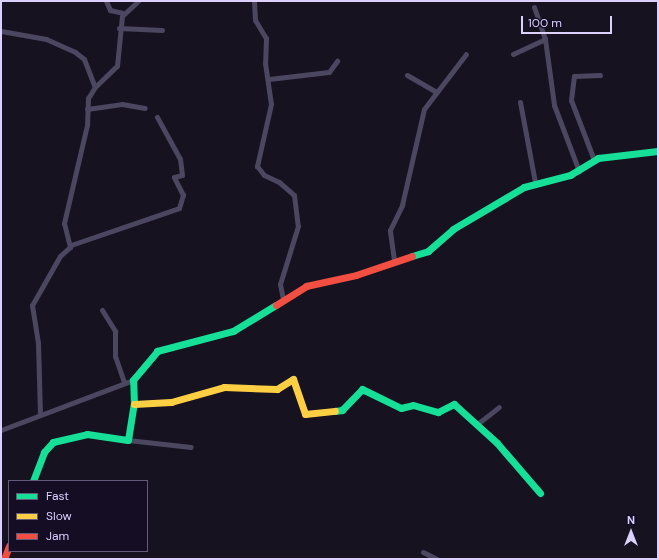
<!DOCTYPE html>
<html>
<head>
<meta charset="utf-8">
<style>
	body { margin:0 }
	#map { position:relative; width:659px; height:560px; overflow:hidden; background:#16121f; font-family:"DM Sans",sans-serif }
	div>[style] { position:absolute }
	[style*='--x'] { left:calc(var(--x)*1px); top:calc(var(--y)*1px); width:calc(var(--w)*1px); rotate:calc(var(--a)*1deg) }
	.street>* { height:5px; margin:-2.5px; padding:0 2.5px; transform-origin:2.5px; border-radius:2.5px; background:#4b4760 }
	.fast>* { height:7px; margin:-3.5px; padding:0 3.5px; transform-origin:3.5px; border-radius:3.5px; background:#16e098 }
	.slow>* { height:7px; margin:-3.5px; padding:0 3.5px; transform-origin:3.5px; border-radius:3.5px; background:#ffcf43 }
	.jam>* { height:7px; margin:-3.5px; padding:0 3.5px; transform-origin:3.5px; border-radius:3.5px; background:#f24e42 }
	span { translate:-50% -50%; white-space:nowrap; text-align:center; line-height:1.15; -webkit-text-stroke:3px #140d24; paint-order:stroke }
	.frame { position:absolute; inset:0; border:2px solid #dbd0ff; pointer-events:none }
	.legend { position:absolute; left:8px; top:480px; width:140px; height:72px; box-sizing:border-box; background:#140d24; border:1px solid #645b7c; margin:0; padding:5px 7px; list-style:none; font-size:12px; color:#dbd0ff }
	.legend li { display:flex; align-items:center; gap:8px; height:20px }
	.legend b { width:20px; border:1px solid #645b7c }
	.north { position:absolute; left:611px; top:512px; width:40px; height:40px; -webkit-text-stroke:3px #140d24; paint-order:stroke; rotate:0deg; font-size:11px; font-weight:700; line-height:16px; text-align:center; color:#dbd0ff }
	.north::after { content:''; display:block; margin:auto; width:14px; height:18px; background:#dbd0ff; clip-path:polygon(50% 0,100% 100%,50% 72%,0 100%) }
	.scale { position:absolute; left:521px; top:16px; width:91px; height:18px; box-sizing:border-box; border:2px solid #dbd0ff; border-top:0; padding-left:5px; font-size:12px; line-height:14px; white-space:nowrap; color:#dbd0ff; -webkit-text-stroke:3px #140d24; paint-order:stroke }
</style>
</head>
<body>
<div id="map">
	<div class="street">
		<div style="--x:106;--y:1;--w:10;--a:66"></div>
		<div style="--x:110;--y:10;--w:13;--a:13"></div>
		<div style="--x:254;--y:1;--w:19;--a:87"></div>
		<div style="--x:255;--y:20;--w:21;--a:59"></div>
		<div style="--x:266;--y:38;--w:25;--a:92"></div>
		<div style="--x:265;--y:63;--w:41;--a:81.7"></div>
		<div style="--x:271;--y:104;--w:64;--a:102.7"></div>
		<div style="--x:257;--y:166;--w:11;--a:52"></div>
		<div style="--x:264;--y:175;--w:17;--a:25"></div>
		<div style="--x:279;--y:182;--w:20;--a:41"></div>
		<div style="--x:294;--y:195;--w:31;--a:83"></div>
		<div style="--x:298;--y:226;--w:61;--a:107.2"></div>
		<div style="--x:280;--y:284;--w:16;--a:79"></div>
		<div style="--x:534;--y:7;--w:34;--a:71"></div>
		<div style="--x:545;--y:39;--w:67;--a:82.2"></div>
		<div style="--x:554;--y:105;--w:71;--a:69.3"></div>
		<div style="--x:119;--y:28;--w:43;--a:2.7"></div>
		<div style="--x:1;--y:31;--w:46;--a:10.1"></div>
		<div style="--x:46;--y:39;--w:32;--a:24"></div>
		<div style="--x:75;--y:52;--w:11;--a:38"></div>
		<div style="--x:84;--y:59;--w:30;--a:69"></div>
		<div style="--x:95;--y:87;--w:13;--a:122"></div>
		<div style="--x:88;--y:98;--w:27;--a:92"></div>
		<div style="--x:87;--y:125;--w:101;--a:103.2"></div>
		<div style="--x:64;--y:223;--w:25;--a:76"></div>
		<div style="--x:70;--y:247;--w:13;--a:138"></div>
		<div style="--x:60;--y:256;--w:56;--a:119.7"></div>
		<div style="--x:32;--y:305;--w:38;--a:81"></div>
		<div style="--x:38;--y:343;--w:70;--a:88.4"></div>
		<div style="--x:513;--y:54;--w:35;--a:-25"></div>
		<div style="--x:407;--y:75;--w:32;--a:30"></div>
		<div style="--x:269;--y:79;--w:60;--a:-6.7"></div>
		<div style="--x:329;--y:72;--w:14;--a:-54"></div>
		<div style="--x:95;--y:87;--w:30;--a:-44"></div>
		<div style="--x:117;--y:66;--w:50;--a:-84.3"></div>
		<div style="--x:122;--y:16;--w:22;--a:-43"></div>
		<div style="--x:520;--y:102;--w:81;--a:79.4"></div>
		<div style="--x:87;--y:109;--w:35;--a:-8"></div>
		<div style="--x:122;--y:104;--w:23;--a:10"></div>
		<div style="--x:594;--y:160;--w:64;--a:-111"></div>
		<div style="--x:571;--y:100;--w:24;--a:-83"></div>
		<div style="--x:574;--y:76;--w:26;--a:-2"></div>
		<div style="--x:71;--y:245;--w:114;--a:-18.9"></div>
		<div style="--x:179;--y:208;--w:14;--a:-73"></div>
		<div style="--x:183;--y:195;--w:20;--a:-117"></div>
		<div style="--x:174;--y:177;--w:8;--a:-14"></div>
		<div style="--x:182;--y:175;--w:16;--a:-97"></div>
		<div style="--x:180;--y:159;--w:48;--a:-118.7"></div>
		<div style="--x:394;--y:260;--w:30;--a:-98"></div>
		<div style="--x:390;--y:230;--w:28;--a:-64"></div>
		<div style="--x:402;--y:205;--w:98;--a:-77.1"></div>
		<div style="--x:424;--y:109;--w:69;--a:-52.6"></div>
		<div style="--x:102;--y:310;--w:25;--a:58"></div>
		<div style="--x:115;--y:331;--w:25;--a:90"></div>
		<div style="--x:115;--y:356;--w:28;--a:71"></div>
		<div style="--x:476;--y:425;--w:29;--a:-38"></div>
		<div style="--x:1;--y:430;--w:141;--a:-20.7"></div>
		<div style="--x:128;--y:440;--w:63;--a:6.3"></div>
		<div style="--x:423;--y:552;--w:16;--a:27"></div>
	</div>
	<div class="fast">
		<div style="--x:412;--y:256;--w:17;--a:-17"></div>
		<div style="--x:428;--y:251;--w:33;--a:-41"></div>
		<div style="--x:453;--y:229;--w:82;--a:-30.6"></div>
		<div style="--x:524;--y:187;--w:48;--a:-14.6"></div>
		<div style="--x:570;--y:175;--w:33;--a:-31"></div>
		<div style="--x:598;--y:158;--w:60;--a:-6.7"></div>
		<div style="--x:335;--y:411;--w:7;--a:-8"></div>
		<div style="--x:342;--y:410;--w:29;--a:-46"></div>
		<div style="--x:362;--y:389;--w:43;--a:26"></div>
		<div style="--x:401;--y:408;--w:12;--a:-14"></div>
		<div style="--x:413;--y:405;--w:26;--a:16"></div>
		<div style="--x:438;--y:412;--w:18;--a:-27"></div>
		<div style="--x:454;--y:404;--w:58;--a:42.2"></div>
		<div style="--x:497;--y:443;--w:66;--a:49.3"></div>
		<div style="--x:33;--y:481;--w:31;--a:-69"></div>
		<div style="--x:44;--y:452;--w:13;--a:-48"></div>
		<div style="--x:53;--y:442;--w:35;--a:-13"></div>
		<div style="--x:87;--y:434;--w:41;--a:8.3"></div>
		<div style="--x:128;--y:440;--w:36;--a:-81"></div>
		<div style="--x:134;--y:404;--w:24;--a:-92"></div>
		<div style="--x:133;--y:380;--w:38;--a:-50"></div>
		<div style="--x:157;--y:351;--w:79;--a:-14.7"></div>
		<div style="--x:233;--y:331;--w:50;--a:-31.2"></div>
	</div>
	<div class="slow">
		<div style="--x:134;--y:404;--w:37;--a:-3"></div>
		<div style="--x:171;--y:402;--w:55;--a:-15.8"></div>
		<div style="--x:224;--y:387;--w:53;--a:2.2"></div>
		<div style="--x:277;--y:389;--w:19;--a:-32"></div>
		<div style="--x:293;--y:379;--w:37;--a:71"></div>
		<div style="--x:305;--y:414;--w:30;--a:-6"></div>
	</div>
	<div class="jam">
		<div style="--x:276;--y:305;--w:36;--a:-32"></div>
		<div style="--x:306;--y:286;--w:51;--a:-12.4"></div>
		<div style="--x:356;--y:275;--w:59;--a:-18.7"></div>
		<div style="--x:4;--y:559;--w:14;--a:-69"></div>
	</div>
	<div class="frame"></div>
	<ul class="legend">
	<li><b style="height:5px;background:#16e098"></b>Fast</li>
	<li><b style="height:5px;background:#ffcf43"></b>Slow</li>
	<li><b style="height:5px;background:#f24e42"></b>Jam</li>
	</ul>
	<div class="north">N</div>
	<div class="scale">100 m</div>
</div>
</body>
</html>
